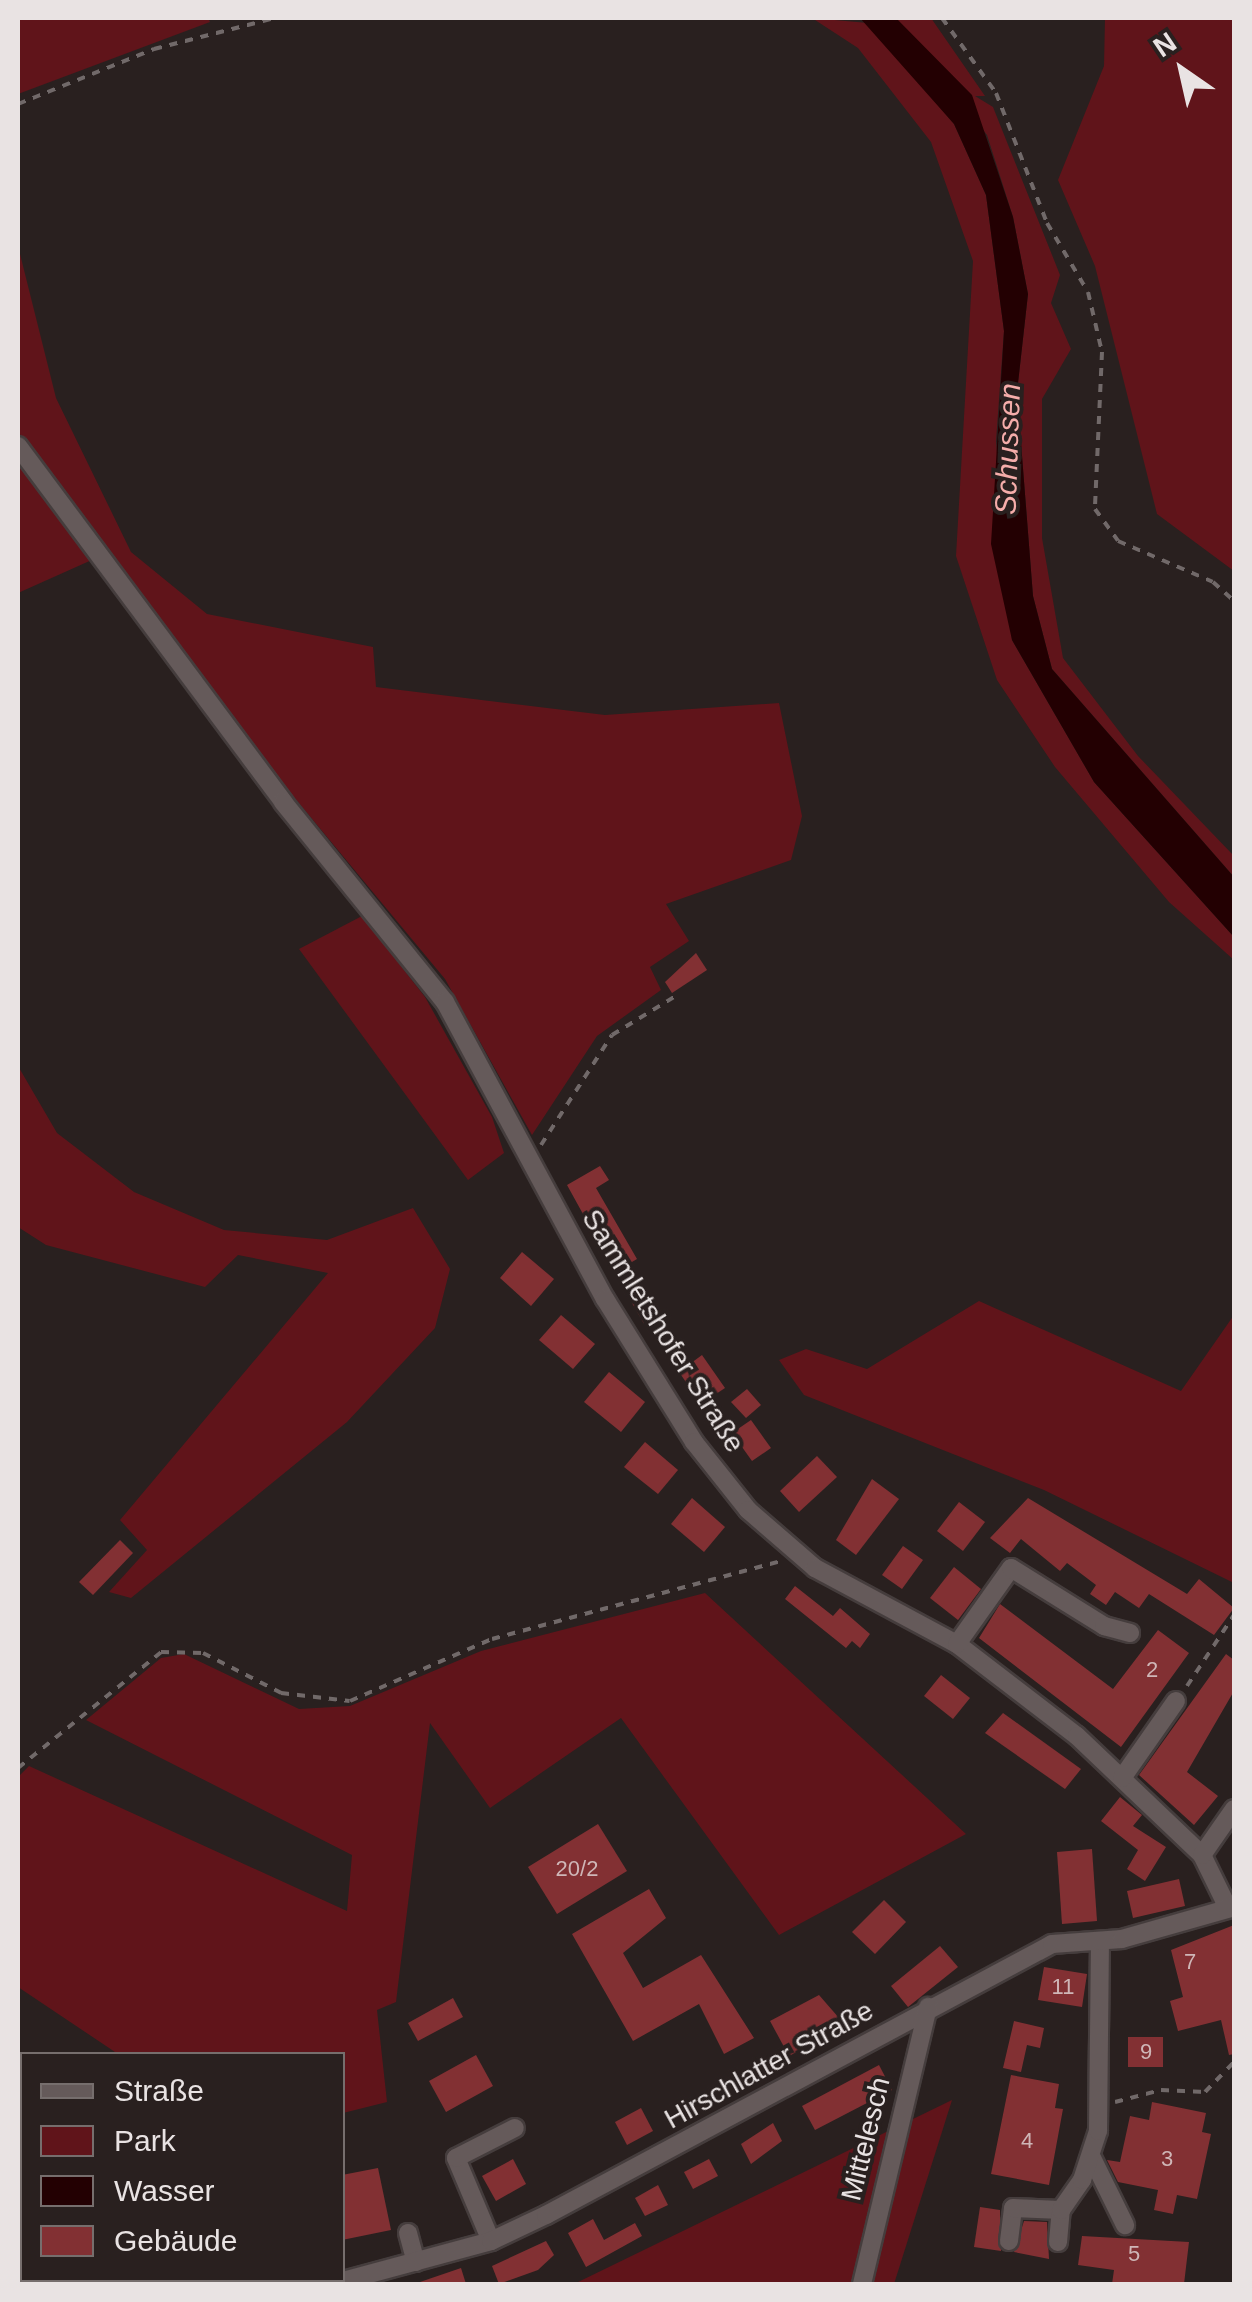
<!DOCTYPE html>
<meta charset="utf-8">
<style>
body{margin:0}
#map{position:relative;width:1252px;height:2302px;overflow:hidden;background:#29201f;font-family:Helvetica,sans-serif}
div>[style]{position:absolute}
.green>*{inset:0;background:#60141a}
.water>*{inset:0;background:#230002}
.building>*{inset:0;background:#823033}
.path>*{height:4px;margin-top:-2px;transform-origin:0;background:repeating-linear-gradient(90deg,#716969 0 8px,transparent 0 16px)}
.roads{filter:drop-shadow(2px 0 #453d3d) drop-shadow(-2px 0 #453d3d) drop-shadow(0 2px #453d3d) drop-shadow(0 -2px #453d3d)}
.minor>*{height:18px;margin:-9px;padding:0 9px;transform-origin:9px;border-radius:9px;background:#655a5a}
span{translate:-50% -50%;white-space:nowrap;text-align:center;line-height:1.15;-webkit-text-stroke:8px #29201f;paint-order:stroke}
.number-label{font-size:22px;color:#cfb6b7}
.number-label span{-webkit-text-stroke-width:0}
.street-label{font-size:28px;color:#e9e3e3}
.water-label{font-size:30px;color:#f5adaa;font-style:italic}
.frame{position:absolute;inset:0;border:20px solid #e9e3e3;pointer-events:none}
.legend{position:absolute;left:20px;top:2052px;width:325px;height:230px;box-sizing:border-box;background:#29201f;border:2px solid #766e6d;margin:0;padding:12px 18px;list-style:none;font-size:30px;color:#e9e3e3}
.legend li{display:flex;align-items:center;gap:20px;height:50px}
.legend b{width:50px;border:2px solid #766e6d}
.north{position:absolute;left:1132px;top:20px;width:100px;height:100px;-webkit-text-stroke:8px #29201f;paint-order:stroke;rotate:326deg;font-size:28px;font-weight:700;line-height:40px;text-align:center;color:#e9e3e3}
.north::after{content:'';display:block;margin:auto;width:35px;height:45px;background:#e9e3e3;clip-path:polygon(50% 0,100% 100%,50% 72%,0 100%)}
</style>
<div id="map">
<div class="green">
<i style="clip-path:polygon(18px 18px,208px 18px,210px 22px,18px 94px)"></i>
<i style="clip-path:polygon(812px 18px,868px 23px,954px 124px,986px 195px,1004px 331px,996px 441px,1012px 640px,1094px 782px,1234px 937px,1234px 960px,1169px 902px,1055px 767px,997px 680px,956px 556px,973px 261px,931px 142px,858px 48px)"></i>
<i style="clip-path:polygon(896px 18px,931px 18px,985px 96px,975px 96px,993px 107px,1060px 275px,1051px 303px,1071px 349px,1042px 399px,1042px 538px,1063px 658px,1138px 756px,1234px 856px,1234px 877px,1052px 669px,1033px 596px,1017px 392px,1028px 294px,1013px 217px,987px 135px)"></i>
<i style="clip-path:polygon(1105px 18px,1234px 18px,1234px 571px,1157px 514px,1095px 266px,1058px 180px,1104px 66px)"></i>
<i style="clip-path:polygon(18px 246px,56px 398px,131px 552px,207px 614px,373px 647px,376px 687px,605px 715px,779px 703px,802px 816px,791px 860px,666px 904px,689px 941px,650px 967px,661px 990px,597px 1036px,532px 1135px,445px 979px,288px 790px,18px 432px)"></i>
<i style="clip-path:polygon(18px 462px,94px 559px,18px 593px)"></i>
<i style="clip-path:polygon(362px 916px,425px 997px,492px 1117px,504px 1153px,468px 1180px,299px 949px)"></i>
<i style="clip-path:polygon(18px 1066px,57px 1133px,134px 1192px,224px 1230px,327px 1240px,413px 1208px,450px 1269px,435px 1328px,347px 1422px,131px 1598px,109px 1592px,147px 1550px,120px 1520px,328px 1273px,238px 1255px,205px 1287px,46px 1245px,18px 1227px)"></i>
<i style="clip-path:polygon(979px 1301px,1181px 1391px,1234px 1315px,1234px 1583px,1044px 1490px,804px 1395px,779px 1360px,806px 1349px,867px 1369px)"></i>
<i style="clip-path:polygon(705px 1593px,966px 1834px,779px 1935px,621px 1718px,490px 1808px,430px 1723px,396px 2002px,377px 2010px,387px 2102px,343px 2113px,342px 2054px,118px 2054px,18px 1987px,18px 1777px,29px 1766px,347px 1911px,352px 1855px,86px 1720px,161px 1658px,184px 1654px,299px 1709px,350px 1706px,481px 1651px)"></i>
<i style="clip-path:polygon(952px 2100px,894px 2284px,574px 2284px)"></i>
</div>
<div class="water">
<i style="clip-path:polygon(860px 18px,896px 18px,972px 95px,1013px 217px,1028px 294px,1017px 392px,1033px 596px,1052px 669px,1234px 877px,1234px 937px,1094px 782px,1012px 640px,991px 544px,1004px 331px,986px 195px,954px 124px)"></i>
</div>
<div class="building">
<i style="clip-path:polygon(696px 953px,707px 970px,672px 993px,665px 982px)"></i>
<i style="clip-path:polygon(600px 1166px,609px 1180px,596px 1188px,637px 1259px,615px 1272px,567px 1185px)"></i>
<i style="clip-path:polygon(522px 1252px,554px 1279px,531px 1306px,500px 1278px)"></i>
<i style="clip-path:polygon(650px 1293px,662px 1313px,644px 1324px,632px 1303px)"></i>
<i style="clip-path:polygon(561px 1315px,595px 1344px,573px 1369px,539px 1340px)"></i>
<i style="clip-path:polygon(702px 1355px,725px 1388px,701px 1404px,679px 1372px)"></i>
<i style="clip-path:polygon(609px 1372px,645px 1402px,621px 1432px,584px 1402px)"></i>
<i style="clip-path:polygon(747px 1389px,761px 1405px,746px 1418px,731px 1402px)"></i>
<i style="clip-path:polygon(751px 1420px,771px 1448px,752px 1461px,732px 1433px)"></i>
<i style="clip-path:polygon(645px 1442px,678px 1470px,658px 1494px,624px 1467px)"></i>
<i style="clip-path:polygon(817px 1456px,837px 1477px,799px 1512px,780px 1491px)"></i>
<i style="clip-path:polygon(872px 1479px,899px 1499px,856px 1555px,836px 1540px)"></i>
<i style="clip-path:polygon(692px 1498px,725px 1527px,704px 1552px,671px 1524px)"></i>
<i style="clip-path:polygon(1028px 1498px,1187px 1594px,1199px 1579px,1234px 1608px,1214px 1635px,1149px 1594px,1139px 1608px,1115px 1592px,1106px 1605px,1090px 1594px,1096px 1585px,1067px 1563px,1060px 1571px,1021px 1539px,1010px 1553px,990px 1538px)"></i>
<i style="clip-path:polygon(959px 1502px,985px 1522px,963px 1551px,937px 1531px)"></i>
<i style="clip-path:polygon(120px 1540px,133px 1553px,93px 1595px,79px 1582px)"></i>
<i style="clip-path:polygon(903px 1546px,923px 1560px,902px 1589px,882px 1575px)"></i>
<i style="clip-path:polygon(954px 1567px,981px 1589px,958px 1620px,930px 1598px)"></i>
<i style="clip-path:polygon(795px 1586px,833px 1616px,840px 1608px,870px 1634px,860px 1648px,852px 1641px,846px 1648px,785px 1599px)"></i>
<i style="clip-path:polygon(1000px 1604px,1113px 1689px,1158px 1630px,1189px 1653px,1121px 1747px,979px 1638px)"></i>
<i style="clip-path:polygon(1226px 1654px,1234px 1660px,1234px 1691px,1187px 1772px,1218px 1796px,1194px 1825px,1139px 1775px)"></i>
<i style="clip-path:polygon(941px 1675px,970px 1698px,953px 1719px,924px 1696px)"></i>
<i style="clip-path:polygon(1003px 1713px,1081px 1769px,1065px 1789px,985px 1733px)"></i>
<i style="clip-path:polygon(1120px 1797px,1142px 1815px,1133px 1826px,1166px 1847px,1145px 1881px,1127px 1869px,1138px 1850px,1101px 1821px)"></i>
<i style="clip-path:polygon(598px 1824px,627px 1871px,557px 1914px,528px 1867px)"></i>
<i style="clip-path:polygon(1092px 1849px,1097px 1921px,1062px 1924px,1057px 1852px)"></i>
<i style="clip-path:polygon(1179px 1879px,1185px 1906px,1133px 1918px,1127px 1891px)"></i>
<i style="clip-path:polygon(649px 1889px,666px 1918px,623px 1953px,643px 1988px,701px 1955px,754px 2038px,724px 2054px,699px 2004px,633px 2041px,572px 1934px)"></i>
<i style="clip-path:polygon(884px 1900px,906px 1922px,875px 1954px,852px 1932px)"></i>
<i style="clip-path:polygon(1234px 1925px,1234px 2054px,1229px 2055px,1221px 2020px,1178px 2031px,1170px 2001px,1183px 1997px,1171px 1950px)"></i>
<i style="clip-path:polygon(940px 1946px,958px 1967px,908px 2007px,891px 1986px)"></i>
<i style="clip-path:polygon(1044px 1967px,1087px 1974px,1082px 2007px,1038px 2000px)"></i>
<i style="clip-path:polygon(819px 1995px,846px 2026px,789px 2056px,770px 2021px)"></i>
<i style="clip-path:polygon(453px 1998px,463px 2017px,418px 2041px,408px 2023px)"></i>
<i style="clip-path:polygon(1014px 2021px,1044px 2028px,1040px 2048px,1027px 2045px,1021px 2072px,1003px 2068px)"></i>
<i style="clip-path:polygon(1128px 2037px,1163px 2037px,1163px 2067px,1128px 2067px)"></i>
<i style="clip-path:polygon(476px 2055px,493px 2086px,446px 2112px,429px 2081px)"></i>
<i style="clip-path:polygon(879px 2065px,892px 2090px,815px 2130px,802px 2106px)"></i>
<i style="clip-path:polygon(1011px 2075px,1059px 2084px,1055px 2108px,1063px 2109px,1049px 2185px,991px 2174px)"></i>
<i style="clip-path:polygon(1152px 2102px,1206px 2113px,1202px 2132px,1211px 2134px,1197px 2199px,1177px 2195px,1173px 2214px,1154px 2210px,1158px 2190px,1118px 2182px,1107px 2160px,1120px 2162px,1130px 2116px,1149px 2120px)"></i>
<i style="clip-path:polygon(641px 2108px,653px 2131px,627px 2145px,615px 2122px)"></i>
<i style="clip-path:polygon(773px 2123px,782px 2141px,751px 2164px,741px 2144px)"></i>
<i style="clip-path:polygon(513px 2159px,526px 2184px,496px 2201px,482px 2176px)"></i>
<i style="clip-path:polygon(709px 2159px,718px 2176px,693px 2189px,684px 2172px)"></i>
<i style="clip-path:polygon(378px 2168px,391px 2230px,342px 2240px,342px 2175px)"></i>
<i style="clip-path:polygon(658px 2185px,668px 2205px,645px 2216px,635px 2198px)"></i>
<i style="clip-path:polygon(980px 2207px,1000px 2210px,1001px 2251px,974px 2247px)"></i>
<i style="clip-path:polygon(593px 2219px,604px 2240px,635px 2223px,642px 2236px,586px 2267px,568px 2233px)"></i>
<i style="clip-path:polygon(1024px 2221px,1047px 2222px,1049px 2259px,1014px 2252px)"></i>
<i style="clip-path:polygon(1082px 2236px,1189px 2242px,1184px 2284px,1112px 2284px,1114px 2270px,1078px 2265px)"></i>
<i style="clip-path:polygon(546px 2241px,554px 2255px,538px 2270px,499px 2284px,492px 2266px)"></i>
<i style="clip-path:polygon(461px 2268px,466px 2284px,420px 2284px,420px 2282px)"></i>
</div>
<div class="path">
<i style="left:942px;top:18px;width:92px;rotate:54.2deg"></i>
<i style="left:996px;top:93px;width:140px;rotate:68.6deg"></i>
<i style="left:1047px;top:223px;width:80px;rotate:59.3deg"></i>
<i style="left:1088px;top:292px;width:62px;rotate:76.9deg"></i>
<i style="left:1102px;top:352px;width:157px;rotate:92.6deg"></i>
<i style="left:1095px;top:509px;width:39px;rotate:54deg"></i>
<i style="left:1118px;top:541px;width:103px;rotate:23.3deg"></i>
<i style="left:1213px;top:582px;width:28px;rotate:42deg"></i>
<i style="left:18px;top:104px;width:147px;rotate:-22deg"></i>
<i style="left:154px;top:49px;width:125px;rotate:-14.4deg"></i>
<i style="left:541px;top:1145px;width:131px;rotate:-57.2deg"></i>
<i style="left:612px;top:1035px;width:73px;rotate:-31.5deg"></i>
<i style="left:1187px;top:1686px;width:85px;rotate:-56.5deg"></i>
<i style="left:18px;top:1768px;width:184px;rotate:-39deg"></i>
<i style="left:161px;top:1652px;width:42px;rotate:1.4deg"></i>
<i style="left:203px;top:1653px;width:88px;rotate:27.1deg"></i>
<i style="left:281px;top:1693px;width:69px;rotate:6.6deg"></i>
<i style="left:350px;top:1701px;width:155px;rotate:-23.6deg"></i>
<i style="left:492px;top:1639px;width:300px;rotate:-15.1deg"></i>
<i style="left:1115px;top:2102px;width:48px;rotate:-14.6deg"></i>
<i style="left:1161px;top:2090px;width:44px;rotate:2.6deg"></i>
<i style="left:1205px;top:2092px;width:42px;rotate:-46deg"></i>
<i style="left:303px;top:2280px;width:4px;rotate:63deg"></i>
<i style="left:244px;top:2284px;width:22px;rotate:-10deg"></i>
</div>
<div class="roads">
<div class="minor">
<i style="left:18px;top:446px;width:444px;rotate:53.3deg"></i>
<i style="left:283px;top:802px;width:257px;rotate:51deg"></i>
<i style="left:445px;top:1002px;width:337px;rotate:61.7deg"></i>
<i style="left:605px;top:1299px;width:168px;rotate:58.1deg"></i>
<i style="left:694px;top:1442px;width:87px;rotate:51.5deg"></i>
<i style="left:748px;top:1510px;width:89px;rotate:40.9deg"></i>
<i style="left:815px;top:1568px;width:161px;rotate:28.2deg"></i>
<i style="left:957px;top:1644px;width:151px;rotate:37.5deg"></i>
<i style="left:1077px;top:1736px;width:173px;rotate:43.6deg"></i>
<i style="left:1202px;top:1855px;width:59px;rotate:63.9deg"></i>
<i style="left:957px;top:1644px;width:93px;rotate:-54.6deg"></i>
<i style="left:1011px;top:1568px;width:110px;rotate:31.9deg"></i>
<i style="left:1104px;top:1626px;width:27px;rotate:15deg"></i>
<i style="left:1122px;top:1778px;width:94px;rotate:-55deg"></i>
<i style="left:1202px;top:1855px;width:56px;rotate:-55.2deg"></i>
<i style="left:1092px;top:2158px;width:75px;rotate:63.8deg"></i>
<i style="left:408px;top:2233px;width:30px;rotate:75deg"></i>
<i style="left:491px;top:2241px;width:90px;rotate:-112.9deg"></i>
<i style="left:456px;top:2158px;width:66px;rotate:-27deg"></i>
<i style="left:1009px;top:2241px;width:33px;rotate:-83deg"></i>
<i style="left:1013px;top:2208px;width:48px;rotate:2.4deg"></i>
<i style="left:1058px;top:2242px;width:32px;rotate:-85deg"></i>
<i style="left:1061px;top:2210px;width:37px;rotate:-55deg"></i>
<i style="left:1082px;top:2180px;width:52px;rotate:-71.9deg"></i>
<i style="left:1098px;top:2131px;width:189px;rotate:-89.4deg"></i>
<i style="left:332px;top:2284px;width:165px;rotate:-15.1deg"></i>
<i style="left:491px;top:2241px;width:61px;rotate:-25.3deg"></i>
<i style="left:546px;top:2215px;width:574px;rotate:-28.17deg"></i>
<i style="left:1052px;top:1944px;width:70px;rotate:-4.1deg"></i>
<i style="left:1122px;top:1939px;width:116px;rotate:-15.9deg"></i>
<i style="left:862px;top:2284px;width:285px;rotate:-76.6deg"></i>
</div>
</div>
<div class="number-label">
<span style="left:1152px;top:1670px">2</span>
<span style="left:577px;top:1869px">20/2</span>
<span style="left:1190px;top:1962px">7</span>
<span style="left:1063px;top:1987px">11</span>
<span style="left:1146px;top:2052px">9</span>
<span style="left:1027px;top:2141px">4</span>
<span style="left:1167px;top:2159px">3</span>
<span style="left:1134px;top:2254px">5</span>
</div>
<div class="street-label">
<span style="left:663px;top:1331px;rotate:58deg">Sammletshofer Straße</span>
<span style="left:769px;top:2065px;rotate:-29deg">Hirschlatter Straße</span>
<span style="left:866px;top:2139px;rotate:-76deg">Mittelesch</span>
</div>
<div class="water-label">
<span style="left:1008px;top:449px;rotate:-88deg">Schussen</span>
</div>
<div class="frame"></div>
<ul class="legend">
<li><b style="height:12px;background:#655a5a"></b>Straße</li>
<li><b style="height:28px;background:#60141a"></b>Park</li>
<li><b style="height:28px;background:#230002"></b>Wasser</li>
<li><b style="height:28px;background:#823033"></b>Gebäude</li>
</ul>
<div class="north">N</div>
</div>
